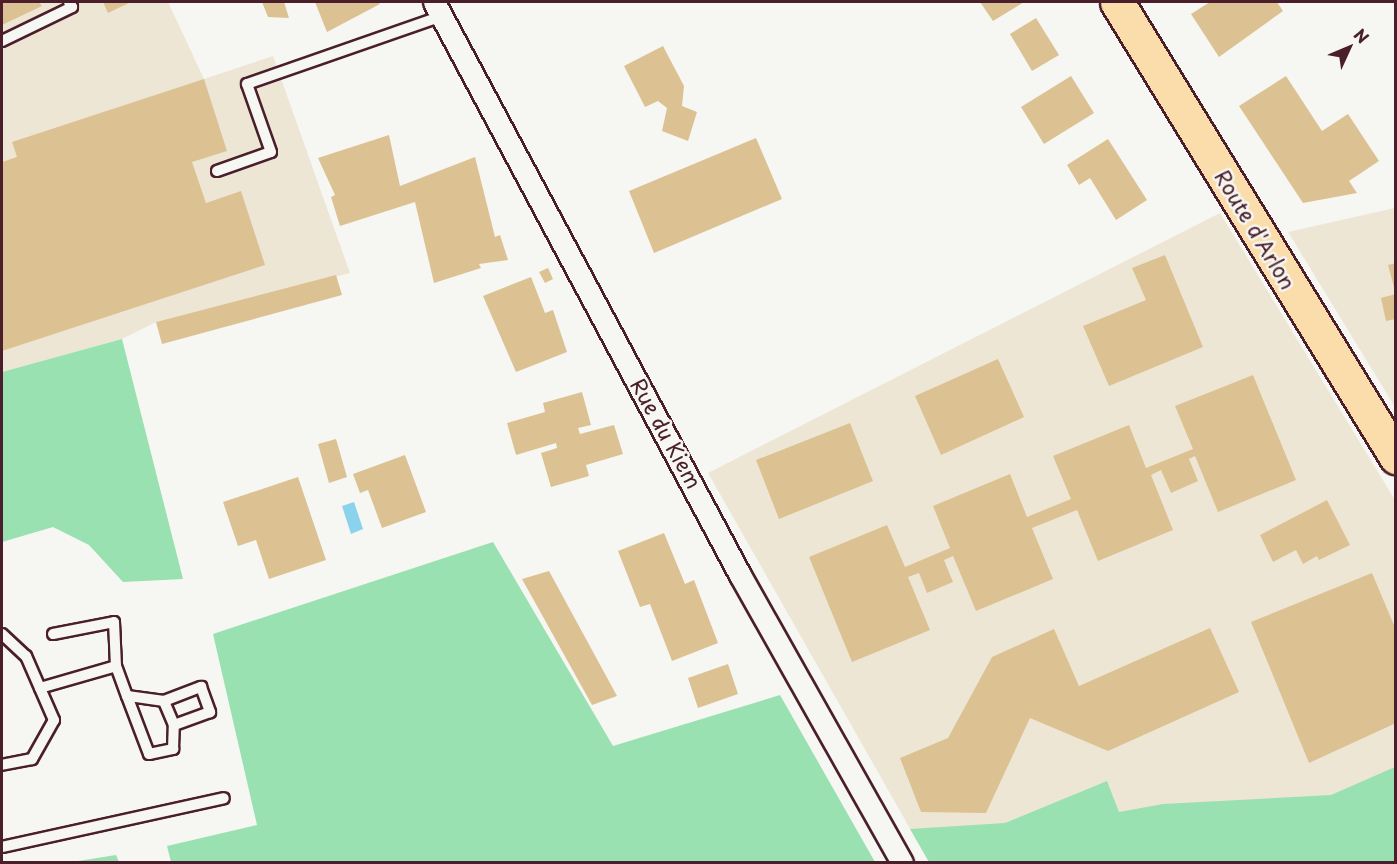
<!DOCTYPE html>
<style>
body{margin:0}
#map{position:relative;width:1397px;height:864px;overflow:hidden;background:#f6f6f2;font-family:"Playpen Sans",sans-serif}
div>[style]{position:absolute}
.built>*{inset:0;background:#eee6d5}
.green>*{inset:0;background:#99e1b0}
.water>*{inset:0;background:#8bd3ec}
.building>*{inset:0;background:#dcc292}
.roads{filter:drop-shadow(2px 0 #4a1f2b) drop-shadow(-2px 0 #4a1f2b) drop-shadow(0 2px #4a1f2b) drop-shadow(0 -2px #4a1f2b)}
.service>*{height:10px;margin:-5px;padding:0 5px;transform-origin:5px;border-radius:5px;background:#f6f6f2}
.minor>*{height:21px;margin:-10.5px;padding:0 10.5px;transform-origin:10.5px;border-radius:10.5px;background:#f6f6f2}
.primary>*{height:33px;margin:-16.5px;padding:0 16.5px;transform-origin:16.5px;border-radius:16.5px;background:#faddab}
span{translate:-50% -50%;white-space:nowrap;text-align:center;line-height:1.15;-webkit-text-stroke:5px #f6f6f2;paint-order:stroke}
.street-label{font-size:21px;color:#4a1f2b}
.frame{position:absolute;inset:0;border:3px solid #4a1f2b;pointer-events:none}
.north{position:absolute;left:1319px;top:18px;width:60px;height:60px;-webkit-text-stroke:4px #f6f6f2;paint-order:stroke;rotate:46deg;font-size:16px;font-weight:700;line-height:24px;text-align:center;color:#4a1f2b}
.north::after{content:'';display:block;margin:auto;width:21px;height:27px;background:#4a1f2b;clip-path:polygon(50% 0,100% 100%,50% 72%,0 100%)}
</style>
<div id="map">
<div class="built">
<i style="clip-path:polygon(2px 2px,168px 2px,204px 79px,273px 56px,350px 273px,156px 322px,122px 339px,2px 372px)"></i>
<i style="clip-path:polygon(1395px 208px,1395px 407px,1288px 232px)"></i>
<i style="clip-path:polygon(1220px 213px,1395px 500px,1395px 862px,929px 862px,708px 473px)"></i>
</div>
<div class="green">
<i style="clip-path:polygon(122px 339px,183px 579px,123px 582px,89px 545px,53px 527px,2px 542px,2px 372px)"></i>
<i style="clip-path:polygon(493px 542px,613px 746px,780px 695px,875px 862px,171px 862px,167px 846px,257px 825px,213px 634px)"></i>
<i style="clip-path:polygon(1395px 767px,1395px 862px,929px 862px,910px 829px,1005px 823px,1107px 781px,1119px 812px,1163px 804px,1331px 795px)"></i>
<i style="clip-path:polygon(116px 855px,119px 862px,72px 862px)"></i>
</div>
<div class="water">
<i style="clip-path:polygon(354px 502px,363px 529px,351px 534px,342px 506px)"></i>
</div>
<div class="building">
<i style="clip-path:polygon(2px 2px,39px 2px,42px 6px,2px 25px)"></i>
<i style="clip-path:polygon(103px 2px,131px 2px,108px 13px)"></i>
<i style="clip-path:polygon(262px 2px,284px 2px,289px 18px,268px 17px)"></i>
<i style="clip-path:polygon(315px 2px,378px 2px,380px 4px,327px 32px)"></i>
<i style="clip-path:polygon(980px 2px,1024px 2px,993px 21px)"></i>
<i style="clip-path:polygon(1210px 2px,1277px 2px,1283px 11px,1219px 57px,1191px 14px)"></i>
<i style="clip-path:polygon(1036px 18px,1059px 55px,1032px 71px,1010px 34px)"></i>
<i style="clip-path:polygon(663px 46px,684px 86px,682px 106px,697px 112px,688px 141px,662px 131px,667px 108px,658px 101px,645px 107px,624px 66px)"></i>
<i style="clip-path:polygon(1071px 76px,1094px 113px,1044px 144px,1021px 107px)"></i>
<i style="clip-path:polygon(1286px 76px,1322px 131px,1348px 114px,1379px 161px,1349px 181px,1357px 193px,1303px 203px,1239px 106px)"></i>
<i style="clip-path:polygon(204px 79px,227px 151px,192px 162px,206px 203px,241px 191px,265px 265px,2px 351px,2px 162px,17px 157px,12px 142px)"></i>
<i style="clip-path:polygon(389px 135px,400px 186px,475px 157px,495px 237px,500px 235px,508px 260px,479px 264px,481px 268px,434px 283px,415px 202px,340px 226px,331px 197px,335px 195px,318px 158px)"></i>
<i style="clip-path:polygon(756px 138px,782px 199px,654px 253px,629px 191px)"></i>
<i style="clip-path:polygon(1108px 139px,1147px 200px,1116px 220px,1090px 178px,1079px 185px,1067px 165px)"></i>
<i style="clip-path:polygon(1165px 255px,1203px 347px,1109px 386px,1083px 326px,1146px 300px,1132px 268px)"></i>
<i style="clip-path:polygon(1396px 263px,1396px 291px,1395px 291px,1388px 265px)"></i>
<i style="clip-path:polygon(548px 268px,553px 279px,545px 283px,539px 272px)"></i>
<i style="clip-path:polygon(336px 275px,342px 295px,162px 344px,156px 322px)"></i>
<i style="clip-path:polygon(531px 277px,545px 313px,553px 310px,567px 352px,516px 372px,483px 296px)"></i>
<i style="clip-path:polygon(1396px 294px,1396px 319px,1386px 321px,1381px 298px)"></i>
<i style="clip-path:polygon(998px 359px,1024px 417px,941px 455px,915px 396px)"></i>
<i style="clip-path:polygon(1253px 375px,1296px 480px,1218px 512px,1195px 456px,1189px 459px,1198px 481px,1171px 493px,1161px 470px,1151px 475px,1173px 530px,1098px 561px,1077px 510px,1032px 528px,1053px 579px,976px 611px,953px 556px,944px 560px,953px 582px,927px 593px,919px 573px,908px 577px,930px 630px,852px 662px,809px 557px,887px 525px,905px 567px,950px 548px,933px 506px,1010px 474px,1027px 517px,1071px 499px,1053px 456px,1129px 425px,1146px 468px,1193px 449px,1175px 406px)"></i>
<i style="clip-path:polygon(582px 392px,591px 425px,578px 428px,580px 434px,614px 425px,623px 454px,586px 465px,589px 476px,551px 487px,541px 453px,557px 448px,556px 443px,516px 455px,507px 423px,545px 412px,543px 403px)"></i>
<i style="clip-path:polygon(850px 423px,873px 481px,779px 519px,756px 460px)"></i>
<i style="clip-path:polygon(336px 439px,347px 477px,329px 483px,318px 444px)"></i>
<i style="clip-path:polygon(405px 455px,426px 512px,382px 528px,368px 490px,360px 493px,353px 474px)"></i>
<i style="clip-path:polygon(298px 477px,326px 560px,269px 579px,256px 540px,238px 546px,223px 502px)"></i>
<i style="clip-path:polygon(1327px 500px,1350px 545px,1319px 560px,1317px 556px,1303px 564px,1296px 550px,1273px 562px,1260px 535px)"></i>
<i style="clip-path:polygon(664px 533px,685px 584px,694px 580px,718px 643px,672px 661px,650px 604px,640px 607px,618px 551px)"></i>
<i style="clip-path:polygon(549px 571px,617px 696px,592px 705px,522px 579px)"></i>
<i style="clip-path:polygon(1372px 573px,1396px 630px,1396px 723px,1309px 763px,1251px 622px)"></i>
<i style="clip-path:polygon(1210px 628px,1239px 692px,1108px 751px,1030px 718px,986px 813px,921px 812px,900px 758px,948px 738px,992px 657px,1054px 629px,1079px 686px)"></i>
<i style="clip-path:polygon(728px 664px,738px 694px,698px 708px,688px 678px)"></i>
</div>
<div class="roads">
<div class="service">
<i style="left:2px;top:41px;width:78px;rotate:-25.9deg"></i>
<i style="left:72px;top:7px;width:6px;rotate:-121deg"></i>
<i style="left:217px;top:171px;width:57px;rotate:-19.4deg"></i>
<i style="left:271px;top:152px;width:72px;rotate:-109.4deg"></i>
<i style="left:247px;top:84px;width:207px;rotate:-19.2deg"></i>
<i style="left:2px;top:634px;width:33px;rotate:43deg"></i>
<i style="left:26px;top:656px;width:70px;rotate:66.4deg"></i>
<i style="left:54px;top:720px;width:45px;rotate:119.4deg"></i>
<i style="left:32px;top:759px;width:31px;rotate:169deg"></i>
<i style="left:53px;top:634px;width:62px;rotate:-11.1deg"></i>
<i style="left:114px;top:622px;width:44px;rotate:87.4deg"></i>
<i style="left:116px;top:666px;width:32px;rotate:70deg"></i>
<i style="left:127px;top:696px;width:62px;rotate:69.2deg"></i>
<i style="left:149px;top:754px;width:25px;rotate:-12deg"></i>
<i style="left:173px;top:749px;width:24px;rotate:-88deg"></i>
<i style="left:174px;top:725px;width:26px;rotate:-113deg"></i>
<i style="left:164px;top:701px;width:37px;rotate:-172deg"></i>
<i style="left:40px;top:688px;width:79px;rotate:-16.1deg"></i>
<i style="left:164px;top:701px;width:40px;rotate:-21deg"></i>
<i style="left:201px;top:687px;width:27px;rotate:70deg"></i>
<i style="left:210px;top:712px;width:38px;rotate:160deg"></i>
<i style="left:2px;top:847px;width:227px;rotate:-12.4deg"></i>
</div>
<div class="minor">
<i style="left:434px;top:2px;width:650px;rotate:61.9deg"></i>
<i style="left:740px;top:575px;width:330px;rotate:60.6deg"></i>
</div>
<div class="primary">
<i style="left:1117px;top:2px;width:534px;rotate:58.48deg"></i>
</div>
</div>
<div class="street-label">
<span style="left:1256px;top:229px;rotate:59deg">Route d'Arlon</span>
<span style="left:667px;top:433px;rotate:61deg">Rue du Kiem</span>
</div>
<div class="frame"></div>
<div class="north">N</div>
</div>
